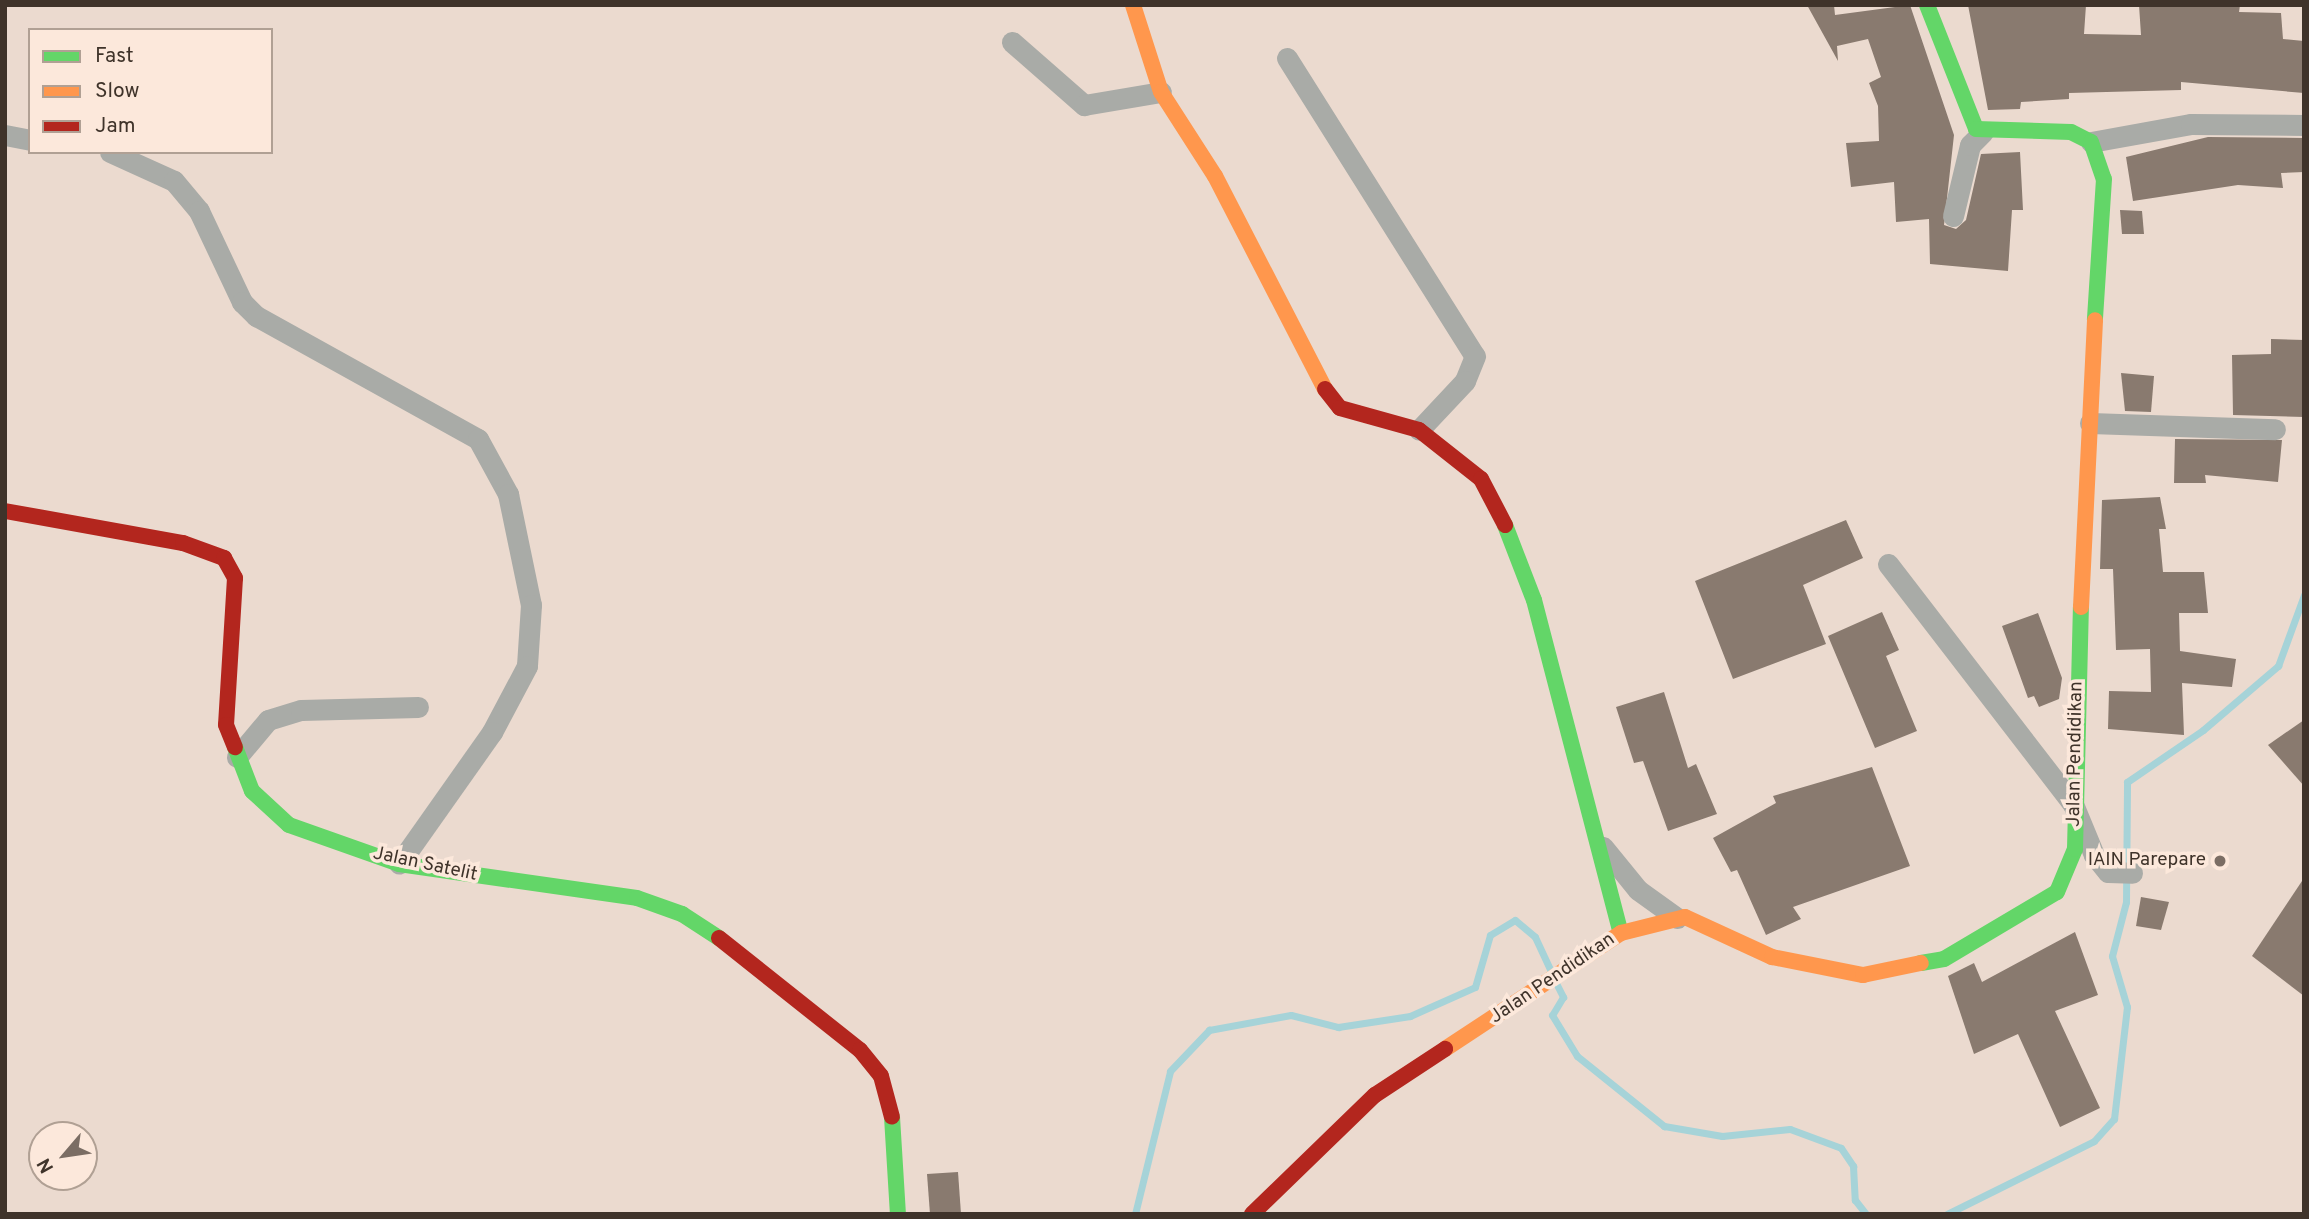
<!DOCTYPE html>
<style>
body{margin:0}
#map{position:relative;width:2309px;height:1219px;overflow:hidden;background:#ebdacf;font-family:Overpass,sans-serif}
div>[style]{position:absolute}
.stream>*{height:7px;margin:-3.5px;padding:0 3.5px;transform-origin:3.5px;border-radius:3.5px;background:#a6d3d8}
.building>*{inset:0;background:#897a6f}
.street>*{height:21px;margin:-10.5px;padding:0 10.5px;transform-origin:10.5px;border-radius:10.5px;background:#a9aba7}
.fast>*{height:16px;margin:-8px;padding:0 8px;transform-origin:8px;border-radius:8px;background:#63d668}
.slow>*{height:16px;margin:-8px;padding:0 8px;transform-origin:8px;border-radius:8px;background:#ff974d}
.jam>*{height:16px;margin:-8px;padding:0 8px;transform-origin:8px;border-radius:8px;background:#b3261e}
.dots>*{width:19px;height:19px;translate:-50% -50%;box-sizing:border-box;border:4px solid #fce8db;border-radius:50%}
span{translate:-50% -50%;white-space:nowrap;text-align:center;line-height:1.15;-webkit-text-stroke:7px #fce8db;paint-order:stroke}
.street-label{font-size:19px;color:#3f332a}
.poi-label{font-size:19px;color:#3f332a}
.right{translate:-100% -50%;text-align:right}
.frame{position:absolute;inset:0;border:7px solid #3f332a;pointer-events:none}
.legend{position:absolute;left:28px;top:28px;width:245px;height:126px;box-sizing:border-box;background:#fce8db;border:2px solid #b0a094;margin:0;padding:9px 12px;list-style:none;font-size:21px;color:#3f332a}
.legend li{display:flex;align-items:center;gap:14px;height:35px}
.legend b{width:35px;border:2px solid #b0a094}
.north{position:absolute;left:28px;top:1121px;width:70px;height:70px;box-sizing:border-box;background:#fce8db;border:2px solid #b0a094;border-radius:50%;rotate:241deg;font-size:19px;font-weight:700;line-height:28px;text-align:center;color:#3f332a}
.north::after{content:'';display:block;margin:auto;width:24px;height:32px;background:#7b6d64;clip-path:polygon(50% 0,100% 100%,50% 72%,0 100%)}
</style>
<div id="map">
<div class="stream">
<i style="left:1556px;top:983px;width:16px;rotate:63deg"></i>
<i style="left:1563px;top:997px;width:21px;rotate:121deg"></i>
<i style="left:1552px;top:1015px;width:48px;rotate:58.6deg"></i>
<i style="left:1577px;top:1056px;width:112px;rotate:38.8deg"></i>
<i style="left:1664px;top:1126px;width:59px;rotate:9.8deg"></i>
<i style="left:1722px;top:1136px;width:68px;rotate:-5.9deg"></i>
<i style="left:1790px;top:1129px;width:54px;rotate:20.4deg"></i>
<i style="left:1841px;top:1148px;width:22px;rotate:56deg"></i>
<i style="left:1853px;top:1166px;width:34px;rotate:87deg"></i>
<i style="left:1855px;top:1200px;width:18px;rotate:52deg"></i>
<i style="left:1135px;top:1214px;width:147px;rotate:-76.2deg"></i>
<i style="left:1170px;top:1071px;width:57px;rotate:-46.4deg"></i>
<i style="left:1209px;top:1030px;width:83px;rotate:-10.4deg"></i>
<i style="left:1291px;top:1015px;width:49px;rotate:14.3deg"></i>
<i style="left:1338px;top:1027px;width:73px;rotate:-8.7deg"></i>
<i style="left:1410px;top:1016px;width:71px;rotate:-24deg"></i>
<i style="left:1475px;top:987px;width:54px;rotate:-73.9deg"></i>
<i style="left:1490px;top:935px;width:29px;rotate:-31deg"></i>
<i style="left:1515px;top:920px;width:26px;rotate:40deg"></i>
<i style="left:1535px;top:937px;width:38px;rotate:65deg"></i>
<i style="left:1947px;top:1214px;width:164px;rotate:-26.4deg"></i>
<i style="left:2094px;top:1141px;width:30px;rotate:-48deg"></i>
<i style="left:2114px;top:1119px;width:113px;rotate:-83.4deg"></i>
<i style="left:2127px;top:1007px;width:53px;rotate:-106.4deg"></i>
<i style="left:2112px;top:956px;width:56px;rotate:-75.5deg"></i>
<i style="left:2126px;top:902px;width:120px;rotate:-89.5deg"></i>
<i style="left:2127px;top:782px;width:92px;rotate:-34.4deg"></i>
<i style="left:2203px;top:730px;width:99px;rotate:-40.5deg"></i>
<i style="left:2278px;top:666px;width:76px;rotate:-69.9deg"></i>
</div>
<div class="building">
<i style="clip-path:polygon(1807px 5px,1834px 5px,1835px 15px,1910px 5px,1954px 135px,1944px 225px,1956px 229px,1966px 220px,1981px 154px,2020px 152px,2023px 210px,2012px 210px,2008px 271px,1930px 264px,1929px 219px,1896px 222px,1894px 182px,1851px 187px,1846px 143px,1879px 141px,1878px 106px,1869px 83px,1881px 77px,1868px 39px,1837px 46px,1838px 61px)"></i>
<i style="clip-path:polygon(1968px 5px,2086px 5px,2084px 34px,2141px 35px,2139px 5px,2240px 5px,2239px 12px,2281px 13px,2283px 39px,2304px 41px,2304px 93px,2181px 82px,2181px 90px,2069px 93px,2069px 99px,2021px 102px,2020px 109px,1988px 110px)"></i>
<i style="clip-path:polygon(2208px 137px,2304px 138px,2304px 172px,2281px 173px,2283px 188px,2238px 185px,2133px 201px,2126px 157px)"></i>
<i style="clip-path:polygon(2120px 210px,2142px 211px,2144px 234px,2122px 234px)"></i>
<i style="clip-path:polygon(2271px 339px,2304px 340px,2304px 417px,2233px 415px,2232px 355px,2271px 354px)"></i>
<i style="clip-path:polygon(2121px 373px,2154px 376px,2151px 412px,2125px 411px)"></i>
<i style="clip-path:polygon(2175px 439px,2282px 440px,2278px 482px,2205px 475px,2206px 483px,2174px 483px)"></i>
<i style="clip-path:polygon(2160px 497px,2166px 529px,2159px 529px,2163px 572px,2204px 572px,2208px 613px,2179px 613px,2180px 651px,2236px 659px,2232px 687px,2182px 683px,2184px 735px,2108px 729px,2109px 691px,2151px 692px,2150px 649px,2116px 650px,2113px 569px,2100px 569px,2102px 500px)"></i>
<i style="clip-path:polygon(1846px 520px,1863px 558px,1803px 585px,1826px 644px,1733px 679px,1695px 581px)"></i>
<i style="clip-path:polygon(1882px 612px,1899px 650px,1886px 656px,1917px 731px,1875px 748px,1828px 636px)"></i>
<i style="clip-path:polygon(2038px 613px,2062px 678px,2059px 699px,2039px 707px,2034px 696px,2028px 698px,2002px 626px)"></i>
<i style="clip-path:polygon(1664px 692px,1688px 768px,1696px 764px,1717px 814px,1668px 831px,1643px 761px,1634px 763px,1616px 707px)"></i>
<i style="clip-path:polygon(2304px 720px,2304px 786px,2268px 745px)"></i>
<i style="clip-path:polygon(1872px 767px,1910px 866px,1793px 907px,1801px 919px,1766px 935px,1737px 870px,1731px 872px,1713px 838px,1776px 803px,1773px 796px)"></i>
<i style="clip-path:polygon(2304px 878px,2304px 996px,2252px 956px)"></i>
<i style="clip-path:polygon(2141px 897px,2169px 902px,2161px 930px,2136px 926px)"></i>
<i style="clip-path:polygon(2075px 932px,2098px 995px,2055px 1011px,2100px 1108px,2060px 1127px,2018px 1034px,1974px 1054px,1948px 976px,1974px 963px,1982px 982px)"></i>
<i style="clip-path:polygon(958px 1172px,961px 1214px,930px 1214px,927px 1174px)"></i>
</div>
<div class="street">
<i style="left:1012px;top:42px;width:96px;rotate:41.2deg"></i>
<i style="left:1084px;top:105px;width:78px;rotate:-9.6deg"></i>
<i style="left:1287px;top:58px;width:352px;rotate:57.8deg"></i>
<i style="left:1475px;top:356px;width:27px;rotate:112deg"></i>
<i style="left:1465px;top:381px;width:67px;rotate:133.2deg"></i>
<i style="left:5px;top:135px;width:25px;rotate:11deg"></i>
<i style="left:2091px;top:142px;width:102px;rotate:-10.2deg"></i>
<i style="left:2191px;top:124px;width:113px;rotate:0.5deg"></i>
<i style="left:110px;top:152px;width:70px;rotate:24.4deg"></i>
<i style="left:174px;top:181px;width:39px;rotate:50deg"></i>
<i style="left:199px;top:211px;width:101px;rotate:64.7deg"></i>
<i style="left:242px;top:302px;width:20px;rotate:45deg"></i>
<i style="left:256px;top:316px;width:254px;rotate:29deg"></i>
<i style="left:478px;top:439px;width:63px;rotate:61.4deg"></i>
<i style="left:508px;top:494px;width:113px;rotate:78.3deg"></i>
<i style="left:531px;top:605px;width:61px;rotate:93.8deg"></i>
<i style="left:527px;top:666px;width:75px;rotate:117.9deg"></i>
<i style="left:492px;top:732px;width:161px;rotate:125.2deg"></i>
<i style="left:1953px;top:216px;width:73px;rotate:-76.5deg"></i>
<i style="left:1970px;top:145px;width:18px;rotate:-45deg"></i>
<i style="left:2090px;top:423px;width:185px;rotate:1.9deg"></i>
<i style="left:1888px;top:564px;width:303px;rotate:52.4deg"></i>
<i style="left:2073px;top:804px;width:55px;rotate:67.6deg"></i>
<i style="left:2094px;top:855px;width:22px;rotate:51deg"></i>
<i style="left:2108px;top:872px;width:24px;rotate:2deg"></i>
<i style="left:237px;top:757px;width:48px;rotate:-50deg"></i>
<i style="left:268px;top:720px;width:34px;rotate:-17deg"></i>
<i style="left:301px;top:710px;width:117px;rotate:-1.5deg"></i>
<i style="left:1603px;top:847px;width:55px;rotate:50.9deg"></i>
<i style="left:1638px;top:890px;width:48px;rotate:35.7deg"></i>
</div>
<div class="fast">
<i style="left:1927px;top:5px;width:133px;rotate:68.4deg"></i>
<i style="left:1976px;top:129px;width:95px;rotate:1.8deg"></i>
<i style="left:2071px;top:132px;width:22px;rotate:27deg"></i>
<i style="left:2091px;top:142px;width:39px;rotate:71deg"></i>
<i style="left:2104px;top:179px;width:141px;rotate:93.7deg"></i>
<i style="left:1505px;top:525px;width:80px;rotate:68.9deg"></i>
<i style="left:1534px;top:600px;width:344px;rotate:75.4deg"></i>
<i style="left:235px;top:747px;width:47px;rotate:68.9deg"></i>
<i style="left:252px;top:791px;width:50px;rotate:42.6deg"></i>
<i style="left:289px;top:825px;width:117px;rotate:19.5deg"></i>
<i style="left:399px;top:864px;width:240px;rotate:8.1deg"></i>
<i style="left:637px;top:898px;width:48px;rotate:19.6deg"></i>
<i style="left:682px;top:914px;width:44px;rotate:33deg"></i>
<i style="left:1921px;top:963px;width:23px;rotate:-10deg"></i>
<i style="left:1944px;top:959px;width:131px;rotate:-30.7deg"></i>
<i style="left:2057px;top:892px;width:47px;rotate:-67.3deg"></i>
<i style="left:2075px;top:849px;width:242px;rotate:-88.6deg"></i>
<i style="left:892px;top:1117px;width:97px;rotate:86.5deg"></i>
</div>
<div class="slow">
<i style="left:1133px;top:5px;width:91px;rotate:72.2deg"></i>
<i style="left:1161px;top:92px;width:100px;rotate:57.3deg"></i>
<i style="left:1215px;top:176px;width:240px;rotate:62.7deg"></i>
<i style="left:2081px;top:607px;width:287px;rotate:-87.2deg"></i>
<i style="left:1445px;top:1049px;width:211px;rotate:-33.4deg"></i>
<i style="left:1621px;top:933px;width:66px;rotate:-14deg"></i>
<i style="left:1685px;top:917px;width:96px;rotate:24.7deg"></i>
<i style="left:1772px;top:957px;width:93px;rotate:11.2deg"></i>
<i style="left:1863px;top:975px;width:59px;rotate:-11.7deg"></i>
</div>
<div class="jam">
<i style="left:1325px;top:389px;width:24px;rotate:52deg"></i>
<i style="left:1340px;top:408px;width:82px;rotate:15.6deg"></i>
<i style="left:1419px;top:430px;width:79px;rotate:38.3deg"></i>
<i style="left:1481px;top:479px;width:52px;rotate:62.4deg"></i>
<i style="left:5px;top:511px;width:181px;rotate:10.2deg"></i>
<i style="left:183px;top:543px;width:44px;rotate:20.1deg"></i>
<i style="left:224px;top:558px;width:23px;rotate:61deg"></i>
<i style="left:235px;top:578px;width:147px;rotate:93.5deg"></i>
<i style="left:226px;top:725px;width:24px;rotate:68deg"></i>
<i style="left:719px;top:938px;width:180px;rotate:38.5deg"></i>
<i style="left:860px;top:1050px;width:33px;rotate:51deg"></i>
<i style="left:881px;top:1076px;width:42px;rotate:75deg"></i>
<i style="left:1252px;top:1214px;width:171px;rotate:-44.1deg"></i>
<i style="left:1375px;top:1095px;width:84px;rotate:-33.3deg"></i>
</div>
<div class="dots">
<i style="left:2220px;top:861px;background:#7b6d64"></i>
</div>
<div class="street-label">
<span style="left:2076px;top:754px;rotate:-89deg">Jalan Pendidikan</span>
<span style="left:425px;top:865px;rotate:12deg">Jalan Satelit</span>
<span style="left:1553px;top:979px;rotate:-34deg">Jalan Pendidikan</span>
</div>
<div class="poi-label">
<span class="right" style="left:2206px;top:861px">IAIN Parepare</span>
</div>
<div class="frame"></div>
<ul class="legend">
<li><b style="height:9px;background:#63d668"></b>Fast</li>
<li><b style="height:9px;background:#ff974d"></b>Slow</li>
<li><b style="height:9px;background:#b3261e"></b>Jam</li>
</ul>
<div class="north">N</div>
</div>
